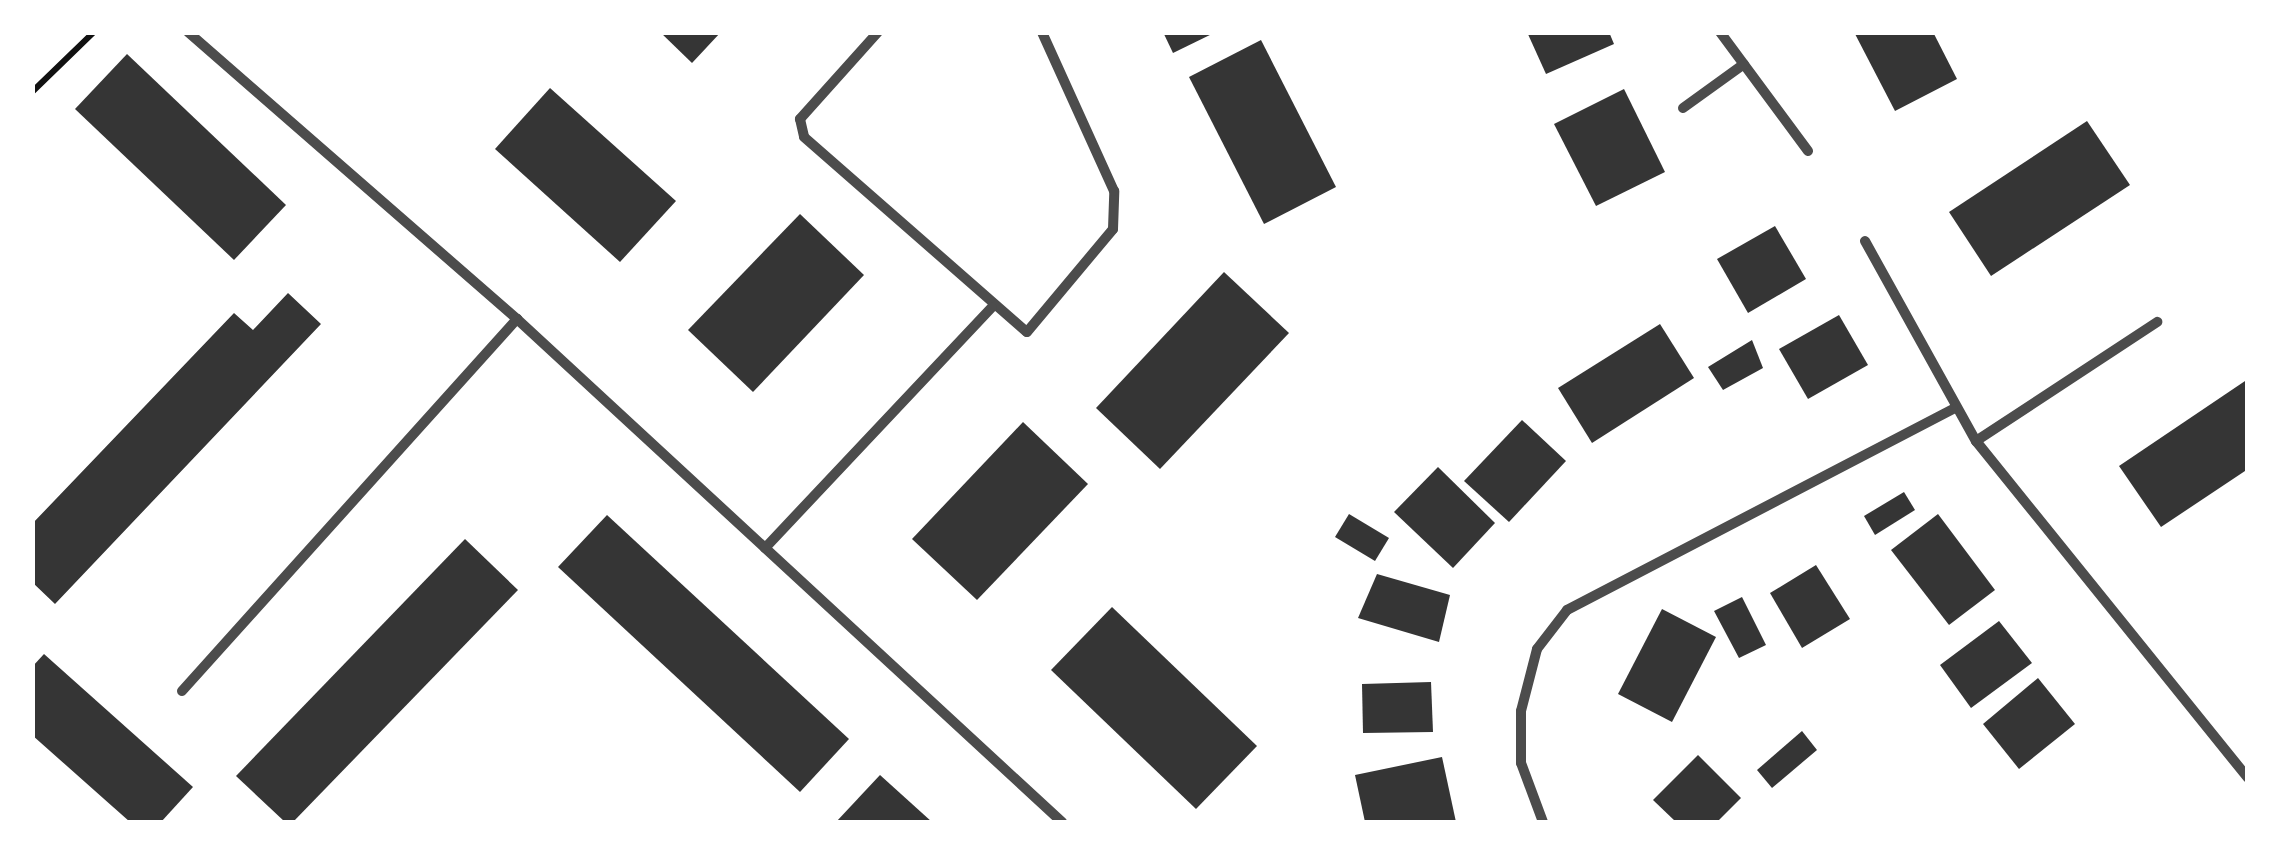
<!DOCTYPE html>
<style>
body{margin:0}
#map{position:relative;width:2280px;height:855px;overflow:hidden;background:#fff;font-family:Bitter,serif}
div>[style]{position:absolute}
.building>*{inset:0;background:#353535}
.path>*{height:6px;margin:-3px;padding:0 3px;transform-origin:3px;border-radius:3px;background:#111}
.minor>*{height:10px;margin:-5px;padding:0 5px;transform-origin:5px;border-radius:5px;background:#4c4c4c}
span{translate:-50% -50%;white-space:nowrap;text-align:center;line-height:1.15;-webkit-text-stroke:8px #fff;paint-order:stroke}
.frame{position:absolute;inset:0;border:35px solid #fff;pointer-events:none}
</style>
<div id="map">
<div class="building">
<i style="clip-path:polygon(660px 32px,721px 32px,692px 63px)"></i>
<i style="clip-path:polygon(1163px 32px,1216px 32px,1173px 53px)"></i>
<i style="clip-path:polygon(1527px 32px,1609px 32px,1614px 44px,1546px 74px)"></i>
<i style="clip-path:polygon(1854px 32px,1933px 32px,1957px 79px,1895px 111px)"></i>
<i style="clip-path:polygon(1261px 40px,1336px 187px,1264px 224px,1189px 77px)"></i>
<i style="clip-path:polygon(127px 54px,286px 205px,234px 260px,75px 109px)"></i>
<i style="clip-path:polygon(550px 88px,676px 201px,620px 262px,495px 149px)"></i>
<i style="clip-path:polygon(1624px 89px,1665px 172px,1596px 206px,1554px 124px)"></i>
<i style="clip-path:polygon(2087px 121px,2130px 185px,1991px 276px,1949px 212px)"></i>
<i style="clip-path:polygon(800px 214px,864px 275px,753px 392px,688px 330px)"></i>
<i style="clip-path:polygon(1775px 226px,1806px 279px,1748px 313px,1717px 259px)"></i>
<i style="clip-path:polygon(1224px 272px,1289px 333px,1160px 469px,1096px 408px)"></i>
<i style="clip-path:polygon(288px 293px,321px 324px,55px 604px,32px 582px,32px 524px,234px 313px,253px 330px)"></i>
<i style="clip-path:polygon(1839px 315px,1868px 365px,1808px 399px,1779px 349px)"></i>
<i style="clip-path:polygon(1660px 324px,1694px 378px,1592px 443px,1558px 388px)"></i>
<i style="clip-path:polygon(1752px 340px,1763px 368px,1723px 390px,1708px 367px)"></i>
<i style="clip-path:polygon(2248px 379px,2248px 469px,2161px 527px,2119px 466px)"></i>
<i style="clip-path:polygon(1522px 420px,1566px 461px,1509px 522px,1464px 481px)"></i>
<i style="clip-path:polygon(1023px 422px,1088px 484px,977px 600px,912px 539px)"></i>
<i style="clip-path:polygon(1438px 467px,1495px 523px,1453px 568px,1394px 512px)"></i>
<i style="clip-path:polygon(1904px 492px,1915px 510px,1875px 535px,1864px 516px)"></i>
<i style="clip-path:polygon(1349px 514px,1389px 538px,1375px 561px,1335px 537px)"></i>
<i style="clip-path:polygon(1938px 514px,1995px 590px,1949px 625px,1891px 550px)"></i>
<i style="clip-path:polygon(607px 515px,849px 739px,800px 792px,558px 567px)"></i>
<i style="clip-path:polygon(465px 539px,518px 590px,293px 822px,285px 822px,236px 776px)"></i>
<i style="clip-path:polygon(1816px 565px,1850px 619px,1802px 648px,1770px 593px)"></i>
<i style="clip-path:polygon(1377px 574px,1450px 595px,1439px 642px,1358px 618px)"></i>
<i style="clip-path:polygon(1742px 597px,1766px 645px,1739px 658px,1714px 611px)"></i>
<i style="clip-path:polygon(1112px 607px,1257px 746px,1196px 809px,1051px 670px)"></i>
<i style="clip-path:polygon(1662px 609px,1716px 637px,1672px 722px,1618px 694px)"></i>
<i style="clip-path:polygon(1999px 621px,2032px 663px,1971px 708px,1940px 665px)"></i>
<i style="clip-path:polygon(44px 654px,193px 787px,161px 822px,130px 822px,32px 735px,32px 667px)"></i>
<i style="clip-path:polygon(2038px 678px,2075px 724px,2019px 769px,1983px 724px)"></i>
<i style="clip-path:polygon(1431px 682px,1433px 732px,1363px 733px,1362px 684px)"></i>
<i style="clip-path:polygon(1802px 731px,1817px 750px,1772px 788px,1757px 770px)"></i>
<i style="clip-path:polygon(1698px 755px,1741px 798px,1717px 822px,1676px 822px,1653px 800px)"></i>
<i style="clip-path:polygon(1442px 757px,1456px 822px,1365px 822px,1355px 775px)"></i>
<i style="clip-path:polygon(880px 775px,932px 822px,836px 822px)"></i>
</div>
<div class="path">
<i style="left:32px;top:92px;width:86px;rotate:-44.1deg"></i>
</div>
<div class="minor">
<i style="left:188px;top:32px;width:437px;rotate:41.1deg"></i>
<i style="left:517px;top:319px;width:742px;rotate:42.71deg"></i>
<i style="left:878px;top:32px;width:117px;rotate:131.9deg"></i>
<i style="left:800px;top:119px;width:18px;rotate:77deg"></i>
<i style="left:804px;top:137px;width:296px;rotate:41.2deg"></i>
<i style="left:1027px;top:332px;width:134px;rotate:-50.1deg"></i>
<i style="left:1113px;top:229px;width:38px;rotate:-88deg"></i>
<i style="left:1114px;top:191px;width:175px;rotate:-114.4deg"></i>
<i style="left:1720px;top:32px;width:148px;rotate:53.5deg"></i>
<i style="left:1683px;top:108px;width:75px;rotate:-35.8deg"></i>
<i style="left:1865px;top:241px;width:229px;rotate:61deg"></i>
<i style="left:1976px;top:441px;width:433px;rotate:51.1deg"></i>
<i style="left:1976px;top:441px;width:217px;rotate:-33.3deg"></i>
<i style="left:765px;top:548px;width:331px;rotate:-46.7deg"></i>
<i style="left:182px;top:691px;width:501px;rotate:-48deg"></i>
<i style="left:1543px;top:822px;width:63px;rotate:-110.4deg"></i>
<i style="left:1521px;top:763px;width:52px;rotate:-90deg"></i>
<i style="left:1521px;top:711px;width:64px;rotate:-75.5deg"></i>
<i style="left:1537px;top:649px;width:49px;rotate:-52.4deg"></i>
<i style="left:1567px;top:610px;width:435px;rotate:-27.5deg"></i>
</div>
<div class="frame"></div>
</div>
